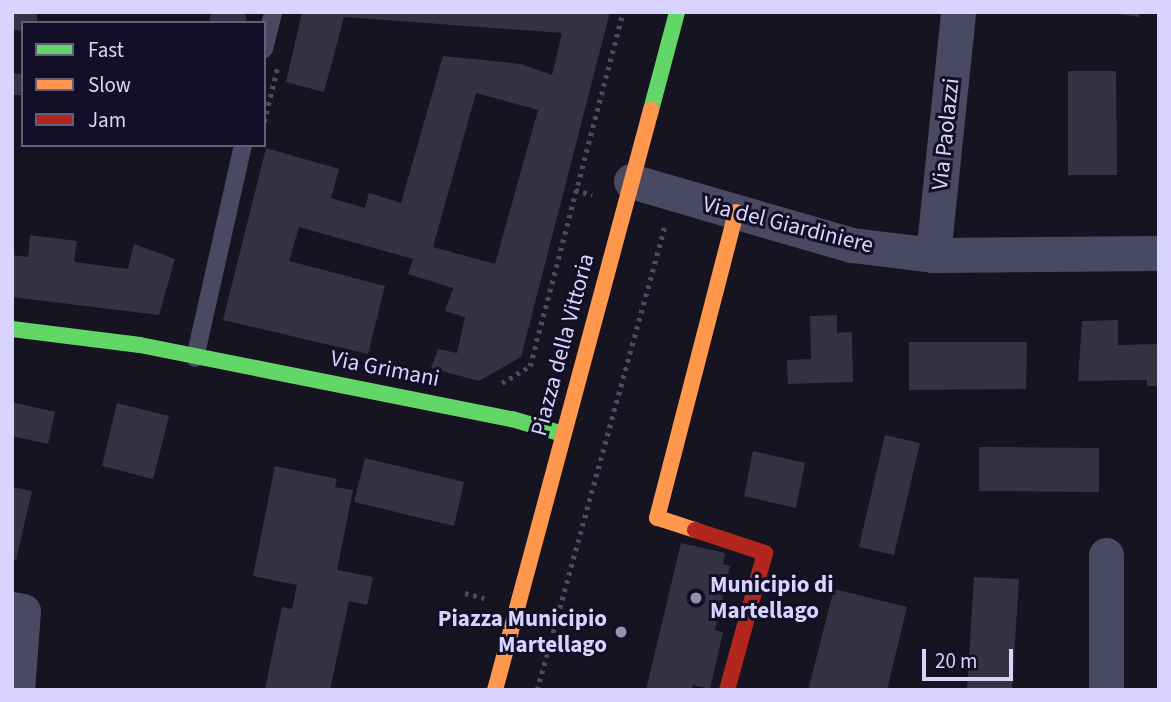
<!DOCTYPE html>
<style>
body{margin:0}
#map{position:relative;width:1171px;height:702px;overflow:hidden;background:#161421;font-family:"Source Sans 3",sans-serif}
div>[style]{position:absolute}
.building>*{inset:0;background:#343243}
.path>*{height:4.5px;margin-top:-2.25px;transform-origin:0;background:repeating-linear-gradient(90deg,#44505f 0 3.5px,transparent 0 8.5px)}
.lane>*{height:18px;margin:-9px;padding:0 9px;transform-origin:9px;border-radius:9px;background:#4a4962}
.street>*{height:35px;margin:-17.5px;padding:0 17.5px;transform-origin:17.5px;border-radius:17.5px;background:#4a4962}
.fast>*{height:16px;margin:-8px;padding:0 8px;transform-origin:8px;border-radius:8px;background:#63d668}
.slow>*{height:16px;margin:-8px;padding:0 8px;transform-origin:8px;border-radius:8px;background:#ff974d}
.jam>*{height:16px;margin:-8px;padding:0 8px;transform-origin:8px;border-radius:8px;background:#b3261e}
.dots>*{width:19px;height:19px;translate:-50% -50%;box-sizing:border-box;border:4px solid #130f26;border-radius:50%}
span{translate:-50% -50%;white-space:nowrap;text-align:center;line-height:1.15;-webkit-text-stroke:6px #130f26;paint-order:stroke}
.street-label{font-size:23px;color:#d9d4ff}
.poi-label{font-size:23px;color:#d9d4ff;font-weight:700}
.left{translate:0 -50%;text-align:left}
.right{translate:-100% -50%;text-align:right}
.frame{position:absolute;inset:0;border:14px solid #d9d4ff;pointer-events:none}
.legend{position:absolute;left:21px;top:21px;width:245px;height:126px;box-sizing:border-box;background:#130f26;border:2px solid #625e7d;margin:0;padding:9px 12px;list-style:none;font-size:21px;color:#d9d4ff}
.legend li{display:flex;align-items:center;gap:14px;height:35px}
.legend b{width:35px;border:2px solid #625e7d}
.scale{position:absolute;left:922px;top:649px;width:91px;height:32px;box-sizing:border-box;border:4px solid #d9d4ff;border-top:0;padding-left:9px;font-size:21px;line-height:24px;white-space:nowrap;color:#d9d4ff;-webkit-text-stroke:5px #130f26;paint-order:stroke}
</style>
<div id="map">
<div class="building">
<i style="clip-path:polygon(12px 12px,37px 12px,37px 23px,23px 23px,23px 31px,12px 30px)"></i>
<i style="clip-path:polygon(210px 12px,246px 12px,246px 23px,210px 23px)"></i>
<i style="clip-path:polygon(evenodd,302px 12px,610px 12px,521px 357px,479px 381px,431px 368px,438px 349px,457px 353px,465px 317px,445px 311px,453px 288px,408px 274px,413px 259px,299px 227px,289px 261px,385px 286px,368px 354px,223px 320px,266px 148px,339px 169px,331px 198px,365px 208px,369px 193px,401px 203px,443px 56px,521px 64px,552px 75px,562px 33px,344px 17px,324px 92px,286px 82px,302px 12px,476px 93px,538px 110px,495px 264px,433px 247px,476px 93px)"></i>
<i style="clip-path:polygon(1105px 12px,1139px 12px,1139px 17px)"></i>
<i style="clip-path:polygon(1068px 71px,1116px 71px,1117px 175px,1068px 175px)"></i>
<i style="clip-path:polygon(12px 73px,23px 74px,23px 95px,12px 95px)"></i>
<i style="clip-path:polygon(30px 235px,77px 241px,74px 262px,128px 269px,134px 244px,175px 259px,159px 315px,12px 297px,12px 255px,28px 257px)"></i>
<i style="clip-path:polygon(837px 315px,837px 333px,852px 332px,853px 382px,788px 384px,787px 360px,811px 359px,810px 316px)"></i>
<i style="clip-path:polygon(1118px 320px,1118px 345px,1159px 344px,1159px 386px,1147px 386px,1147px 380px,1078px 381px,1082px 321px)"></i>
<i style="clip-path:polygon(909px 342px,1027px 342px,1026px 389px,909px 390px)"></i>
<i style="clip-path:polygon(12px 402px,55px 412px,48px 444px,12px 436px)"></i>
<i style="clip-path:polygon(117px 403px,169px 416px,153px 479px,102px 466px)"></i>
<i style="clip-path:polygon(885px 435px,920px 443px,894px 555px,859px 547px)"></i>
<i style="clip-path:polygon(979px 447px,1099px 448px,1099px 492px,979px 491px)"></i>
<i style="clip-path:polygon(753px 451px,805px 463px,796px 508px,744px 496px)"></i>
<i style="clip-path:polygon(365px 458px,464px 482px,454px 526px,354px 502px)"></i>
<i style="clip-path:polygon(275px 466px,337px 479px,335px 487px,353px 490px,337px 570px,373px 577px,367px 605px,349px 601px,330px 690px,265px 689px,282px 607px,292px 609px,297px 585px,253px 576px)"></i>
<i style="clip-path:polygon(12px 487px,32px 491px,16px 560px,12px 559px)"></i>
<i style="clip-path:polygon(681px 543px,725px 553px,723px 564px,730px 566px,715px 630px,723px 632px,710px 689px,693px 685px,692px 690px,646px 690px)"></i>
<i style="clip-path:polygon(974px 577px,1019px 579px,1012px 690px,967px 690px)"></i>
<i style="clip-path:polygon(834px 589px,907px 607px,887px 690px,808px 690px)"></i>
</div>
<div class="path">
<i style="left:264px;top:122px;width:55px;rotate:-76.2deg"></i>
<i style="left:575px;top:190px;width:18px;rotate:16deg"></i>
<i style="left:502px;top:383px;width:33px;rotate:-31deg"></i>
<i style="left:530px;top:366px;width:366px;rotate:-75.3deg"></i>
<i style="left:465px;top:593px;width:20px;rotate:15deg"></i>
<i style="left:537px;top:690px;width:482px;rotate:-74.6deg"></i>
</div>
<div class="lane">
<i style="left:264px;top:49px;width:38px;rotate:-76deg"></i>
<i style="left:195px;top:358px;width:218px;rotate:-77.3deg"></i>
</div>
<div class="street">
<i style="left:631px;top:181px;width:230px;rotate:16.2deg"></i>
<i style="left:852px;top:245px;width:82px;rotate:7deg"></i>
<i style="left:933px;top:255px;width:226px;rotate:-0.5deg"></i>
<i style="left:933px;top:255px;width:244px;rotate:-84.1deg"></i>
<i style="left:1106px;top:555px;width:135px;rotate:90deg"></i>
<i style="left:12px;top:609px;width:11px;rotate:10deg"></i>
<i style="left:23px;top:611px;width:79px;rotate:94.3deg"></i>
</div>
<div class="fast">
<i style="left:651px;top:110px;width:101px;rotate:-75.1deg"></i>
<i style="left:12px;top:329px;width:129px;rotate:7.1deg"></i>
<i style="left:140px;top:345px;width:379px;rotate:11.3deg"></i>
<i style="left:512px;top:419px;width:53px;rotate:16.4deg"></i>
</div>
<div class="slow">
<i style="left:695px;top:530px;width:40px;rotate:-162deg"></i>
<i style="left:657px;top:518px;width:316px;rotate:-75.5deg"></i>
<i style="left:495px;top:690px;width:601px;rotate:-74.95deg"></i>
</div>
<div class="jam">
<i style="left:695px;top:530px;width:74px;rotate:18.2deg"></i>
<i style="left:765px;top:553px;width:142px;rotate:105.5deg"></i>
</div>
<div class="dots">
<i style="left:696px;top:598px;background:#9591b1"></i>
<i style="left:621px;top:632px;background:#9591b1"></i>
</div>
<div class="street-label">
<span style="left:946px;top:134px;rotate:-84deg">Via Paolazzi</span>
<span style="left:788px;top:225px;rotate:14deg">Via del Giardiniere</span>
<span style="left:563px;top:345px;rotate:-75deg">Piazza della Vittoria</span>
<span style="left:385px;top:369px;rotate:11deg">Via Grimani</span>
</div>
<div class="poi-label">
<span class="left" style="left:710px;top:598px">Municipio di<br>Martellago</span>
<span class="right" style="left:607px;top:632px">Piazza Municipio<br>Martellago</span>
</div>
<div class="frame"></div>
<ul class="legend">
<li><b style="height:9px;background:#63d668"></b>Fast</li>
<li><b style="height:9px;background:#ff974d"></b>Slow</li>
<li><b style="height:9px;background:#b3261e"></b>Jam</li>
</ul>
<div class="scale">20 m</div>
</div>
